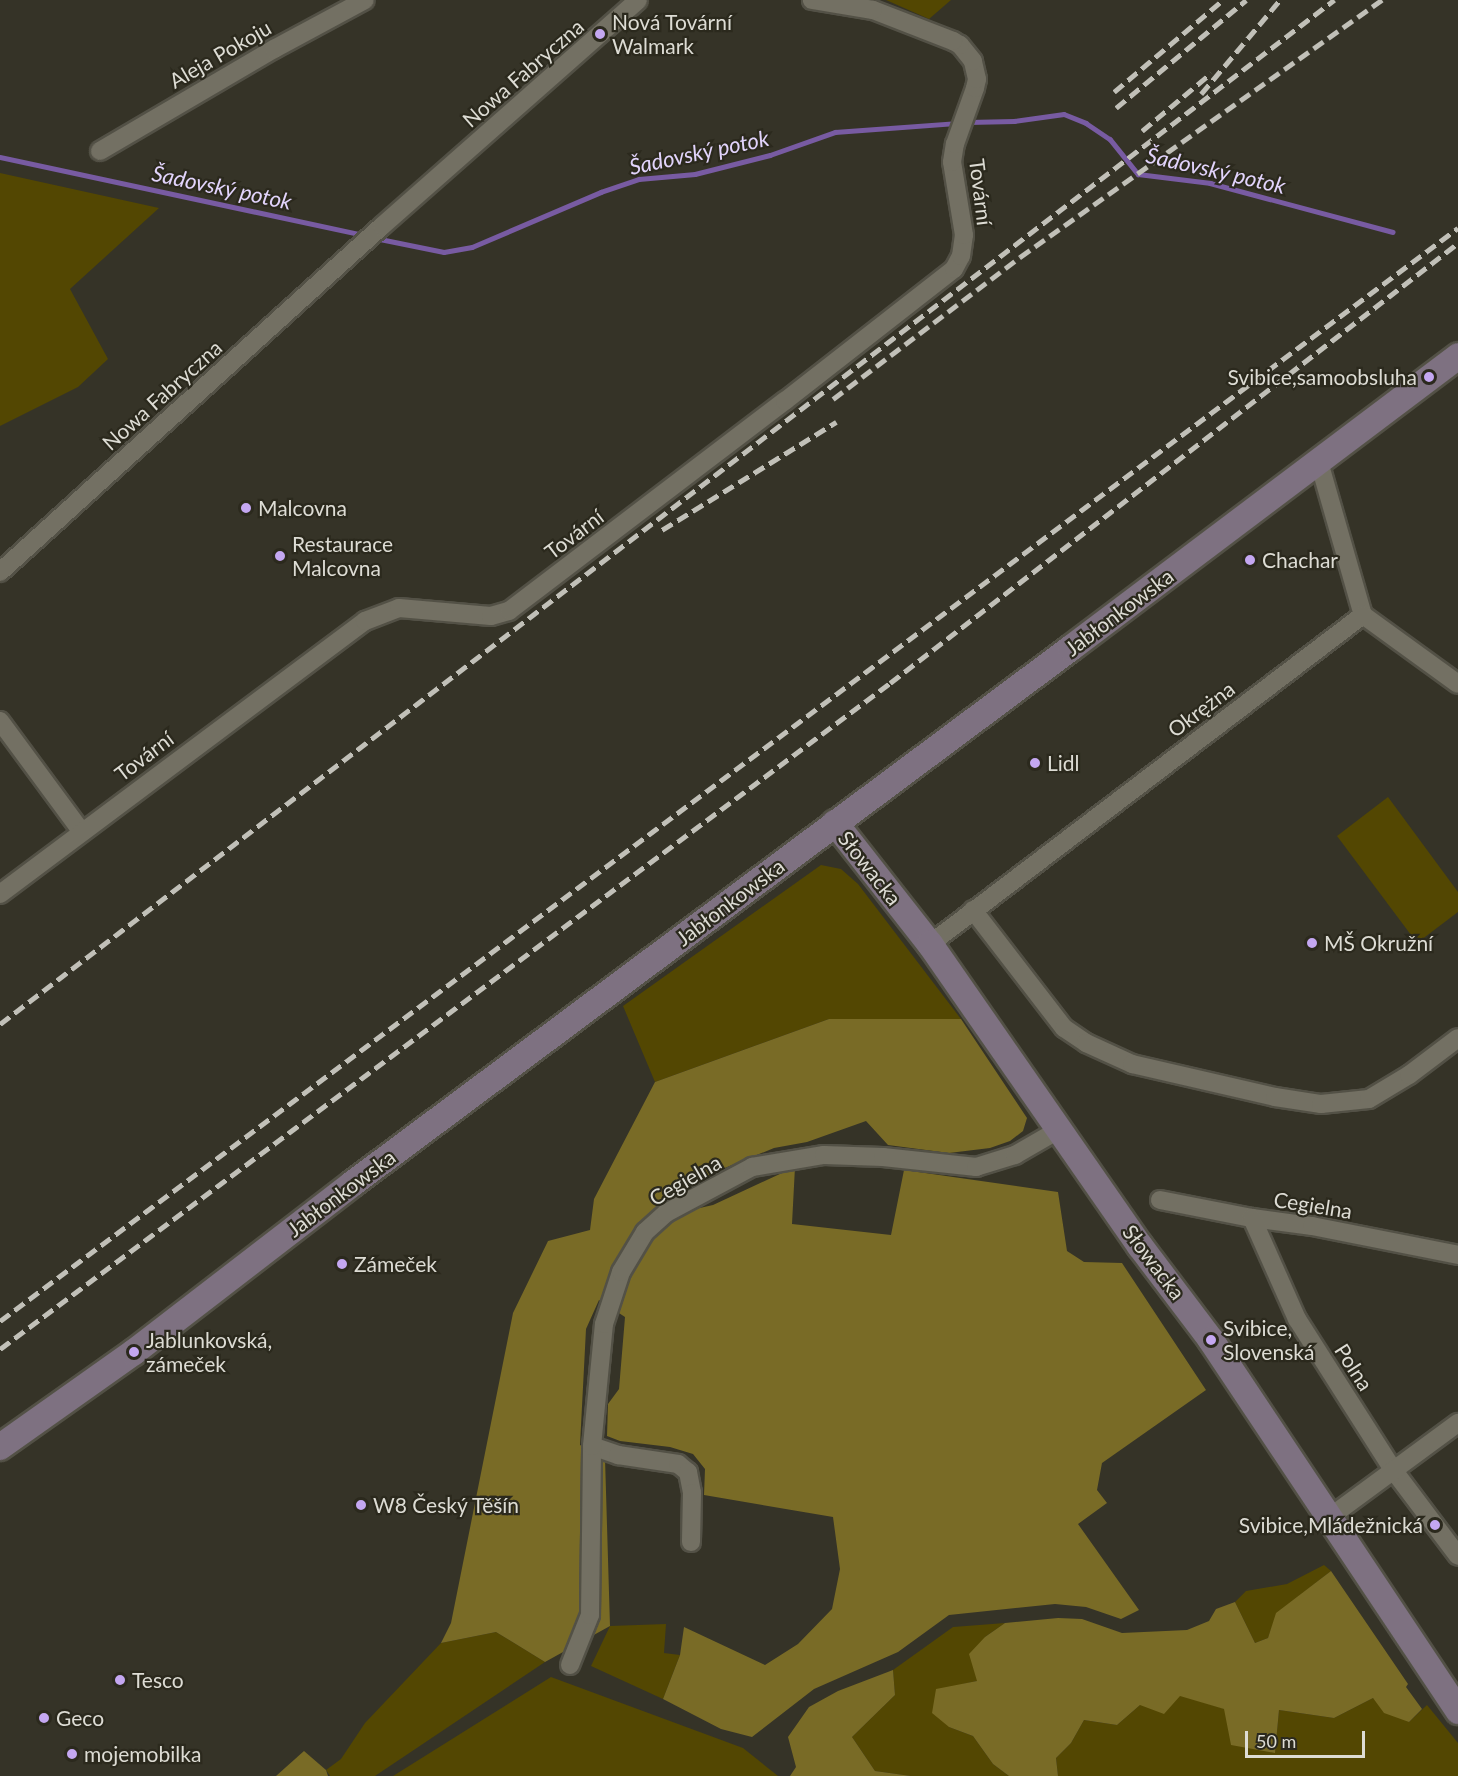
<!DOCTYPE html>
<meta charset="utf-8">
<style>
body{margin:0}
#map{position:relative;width:1458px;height:1776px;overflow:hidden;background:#353327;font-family:Lato,sans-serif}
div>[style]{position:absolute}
.green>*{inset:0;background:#534702}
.forest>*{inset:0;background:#796b26}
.stream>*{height:4.5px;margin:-2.25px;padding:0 2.25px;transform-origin:2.25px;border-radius:2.25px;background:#785ba2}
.roads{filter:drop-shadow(2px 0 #535146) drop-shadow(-2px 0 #535146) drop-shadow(0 2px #535146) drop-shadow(0 -2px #535146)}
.street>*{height:18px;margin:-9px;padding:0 9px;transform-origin:9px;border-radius:9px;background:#737063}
.secondary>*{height:26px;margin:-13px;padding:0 13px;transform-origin:13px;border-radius:13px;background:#7e7181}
.rail>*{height:4.5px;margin-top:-2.25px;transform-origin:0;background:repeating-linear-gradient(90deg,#c1c0b8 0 12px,transparent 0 18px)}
.dots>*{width:16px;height:16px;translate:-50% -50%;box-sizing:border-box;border:3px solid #2b291d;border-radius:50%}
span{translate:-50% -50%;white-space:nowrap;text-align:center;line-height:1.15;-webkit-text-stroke:4.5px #2b291d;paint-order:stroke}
.poi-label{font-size:21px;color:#dddcd4}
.left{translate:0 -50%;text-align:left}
.right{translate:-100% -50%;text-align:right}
.street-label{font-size:21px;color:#dddcd4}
.water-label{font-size:22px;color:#e2d4fc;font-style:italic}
.scale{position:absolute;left:1245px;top:1731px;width:120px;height:27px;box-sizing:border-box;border:3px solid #dddcd4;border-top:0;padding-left:8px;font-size:18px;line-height:21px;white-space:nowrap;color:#dddcd4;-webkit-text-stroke:4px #2b291d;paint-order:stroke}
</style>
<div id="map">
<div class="green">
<i style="clip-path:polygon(886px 0,951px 0,929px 19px)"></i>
<i style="clip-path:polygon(0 173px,159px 208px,70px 289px,108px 359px,78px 387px,0 426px)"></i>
<i style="clip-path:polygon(1388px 797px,1458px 892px,1458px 912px,1417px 943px,1337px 836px)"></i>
<i style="clip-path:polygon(821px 865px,841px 869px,858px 884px,961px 1019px,829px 1019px,655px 1082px,623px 1006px)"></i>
<i style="clip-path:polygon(1324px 1565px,1331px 1571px,1277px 1613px,1268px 1638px,1255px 1643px,1235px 1602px,1246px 1591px,1287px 1584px)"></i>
<i style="clip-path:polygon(1005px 1623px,985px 1637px,977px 1681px,963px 1684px,949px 1727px,973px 1736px,993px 1764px,1009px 1776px,911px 1776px,875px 1771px,852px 1737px,895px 1695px,893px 1670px,953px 1627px)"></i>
<i style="clip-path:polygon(666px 1624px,664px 1653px,680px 1655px,663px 1699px,591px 1666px,610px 1626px)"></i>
<i style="clip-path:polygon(496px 1632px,545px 1662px,375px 1776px,330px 1776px,326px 1770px,341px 1759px,365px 1723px,441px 1643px)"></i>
<i style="clip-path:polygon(551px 1677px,743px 1748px,778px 1776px,393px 1776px)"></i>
<i style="clip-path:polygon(1180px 1695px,1225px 1709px,1275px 1752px,1279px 1710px,1334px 1718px,1373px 1698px,1409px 1722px,1427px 1705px,1458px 1743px,1458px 1776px,1058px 1776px,1056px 1758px,1071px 1743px,1084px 1720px,1117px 1725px,1140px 1705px)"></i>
</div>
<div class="forest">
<i style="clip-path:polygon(829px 1019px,961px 1019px,1027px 1118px,1023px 1131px,1010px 1141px,990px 1148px,949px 1153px,888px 1145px,866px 1121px,807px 1142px,774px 1148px,715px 1172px,678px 1193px,642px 1221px,713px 1205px,795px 1167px,792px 1224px,891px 1235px,904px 1170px,1058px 1192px,1067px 1251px,1084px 1262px,1122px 1263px,1206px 1390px,1102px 1463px,1097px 1490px,1107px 1503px,1078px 1524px,1139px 1610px,1121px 1619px,1086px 1607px,1055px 1604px,949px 1615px,898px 1652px,814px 1689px,752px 1737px,721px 1729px,663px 1699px,680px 1655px,684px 1627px,765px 1665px,798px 1644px,832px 1609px,840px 1569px,833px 1517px,704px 1495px,705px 1469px,693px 1454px,670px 1447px,620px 1441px,607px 1436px,608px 1404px,619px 1389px,625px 1317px,599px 1300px,586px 1329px,580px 1445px,605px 1458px,610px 1626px,545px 1662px,496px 1632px,441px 1643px,451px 1623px,513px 1313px,548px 1241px,590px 1230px,594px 1199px,655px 1082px)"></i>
<i style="clip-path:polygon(1331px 1571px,1408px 1684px,1406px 1687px,1422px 1709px,1409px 1722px,1384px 1713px,1373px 1698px,1334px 1718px,1279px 1710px,1275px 1753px,1231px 1745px,1224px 1709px,1180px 1696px,1164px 1714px,1140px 1705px,1117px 1725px,1084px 1720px,1071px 1743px,1056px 1758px,1058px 1776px,1009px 1776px,993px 1764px,973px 1736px,949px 1727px,932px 1713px,936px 1689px,977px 1681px,969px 1654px,985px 1637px,1005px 1623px,1058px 1618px,1082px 1619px,1122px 1633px,1187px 1630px,1209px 1621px,1216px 1609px,1235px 1602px,1255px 1643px,1268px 1638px,1276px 1613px)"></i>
<i style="clip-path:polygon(893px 1670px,895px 1695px,852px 1737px,875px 1771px,911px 1776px,790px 1776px,796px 1767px,788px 1737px,809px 1707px,838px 1691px)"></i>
<i style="clip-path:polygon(304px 1751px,326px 1770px,328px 1776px,276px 1776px)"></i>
</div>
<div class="stream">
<i style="left:968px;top:122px;width:46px;rotate:-1.2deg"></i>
<i style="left:1014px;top:121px;width:50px;rotate:-8deg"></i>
<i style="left:1064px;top:114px;width:24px;rotate:22deg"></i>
<i style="left:1086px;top:123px;width:29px;rotate:34deg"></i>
<i style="left:1110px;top:139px;width:45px;rotate:51.3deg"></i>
<i style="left:1138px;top:174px;width:73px;rotate:7.1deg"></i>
<i style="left:1210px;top:183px;width:189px;rotate:15deg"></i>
<i style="left:0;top:157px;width:371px;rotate:12.1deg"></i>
<i style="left:375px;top:238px;width:70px;rotate:11.5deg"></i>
<i style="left:444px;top:252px;width:28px;rotate:-10deg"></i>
<i style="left:472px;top:247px;width:140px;rotate:-23.1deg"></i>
<i style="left:601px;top:192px;width:40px;rotate:-18.9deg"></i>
<i style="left:639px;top:179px;width:56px;rotate:-5.1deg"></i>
<i style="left:695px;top:174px;width:77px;rotate:-14.2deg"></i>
<i style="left:770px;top:155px;width:69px;rotate:-19.5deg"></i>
<i style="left:835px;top:132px;width:124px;rotate:-4.2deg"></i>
</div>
<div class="roads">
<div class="street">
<i style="left:100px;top:151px;width:202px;rotate:-30.4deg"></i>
<i style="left:274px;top:49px;width:103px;rotate:-28.3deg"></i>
<i style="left:1319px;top:462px;width:159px;rotate:74deg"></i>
<i style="left:0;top:572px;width:515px;rotate:-42.17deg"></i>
<i style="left:382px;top:226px;width:341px;rotate:-41.4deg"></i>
<i style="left:1363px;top:615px;width:117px;rotate:36deg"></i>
<i style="left:0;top:721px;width:137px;rotate:53.6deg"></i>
<i style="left:0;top:894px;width:456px;rotate:-36.8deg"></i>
<i style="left:365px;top:621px;width:36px;rotate:-21deg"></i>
<i style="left:399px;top:608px;width:92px;rotate:5deg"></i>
<i style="left:491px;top:616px;width:19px;rotate:-16deg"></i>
<i style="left:509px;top:611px;width:347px;rotate:-37.3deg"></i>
<i style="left:785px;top:401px;width:214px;rotate:-38deg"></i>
<i style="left:954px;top:269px;width:15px;rotate:-62deg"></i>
<i style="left:961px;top:256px;width:21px;rotate:-82deg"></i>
<i style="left:964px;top:235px;width:74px;rotate:-99.3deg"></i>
<i style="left:952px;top:162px;width:18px;rotate:-81deg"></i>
<i style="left:955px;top:144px;width:59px;rotate:-70.3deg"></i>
<i style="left:975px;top:88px;width:9px;rotate:-77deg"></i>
<i style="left:977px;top:79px;width:18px;rotate:-103deg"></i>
<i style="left:973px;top:61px;width:21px;rotate:-129deg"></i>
<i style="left:960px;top:45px;width:8px;rotate:-150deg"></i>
<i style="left:953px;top:41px;width:86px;rotate:-158.8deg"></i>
<i style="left:873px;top:10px;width:62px;rotate:-170.7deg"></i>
<i style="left:973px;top:910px;width:149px;rotate:52.4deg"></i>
<i style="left:1064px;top:1028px;width:27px;rotate:34deg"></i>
<i style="left:1086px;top:1043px;width:51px;rotate:24.5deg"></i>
<i style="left:1132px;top:1064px;width:147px;rotate:13deg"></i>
<i style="left:1275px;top:1097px;width:47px;rotate:8.7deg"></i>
<i style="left:1321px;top:1104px;width:48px;rotate:-5.9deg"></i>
<i style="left:1369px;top:1099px;width:47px;rotate:-31deg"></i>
<i style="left:1409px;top:1075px;width:61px;rotate:-37.1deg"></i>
<i style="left:930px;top:944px;width:544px;rotate:-37.23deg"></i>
<i style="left:1160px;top:1200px;width:94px;rotate:11.1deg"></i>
<i style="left:1252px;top:1218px;width:61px;rotate:7.6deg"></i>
<i style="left:1312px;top:1226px;width:149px;rotate:11.2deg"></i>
<i style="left:1252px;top:1218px;width:111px;rotate:66deg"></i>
<i style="left:1297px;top:1319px;width:180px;rotate:57.5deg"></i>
<i style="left:1394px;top:1471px;width:106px;rotate:53deg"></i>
<i style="left:592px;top:1446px;width:28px;rotate:19deg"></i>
<i style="left:618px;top:1455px;width:61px;rotate:8.5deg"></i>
<i style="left:678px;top:1464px;width:13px;rotate:39deg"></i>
<i style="left:688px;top:1472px;width:21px;rotate:79deg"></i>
<i style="left:692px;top:1493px;width:49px;rotate:91.2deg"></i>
<i style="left:1330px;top:1517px;width:159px;rotate:-36.3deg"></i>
<i style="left:570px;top:1665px;width:54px;rotate:-68.2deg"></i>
<i style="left:590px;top:1615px;width:169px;rotate:-89.3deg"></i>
<i style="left:592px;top:1446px;width:123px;rotate:-84.4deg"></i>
<i style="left:604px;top:1324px;width:55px;rotate:-71.9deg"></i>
<i style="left:621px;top:1272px;width:47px;rotate:-59deg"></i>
<i style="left:645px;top:1232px;width:28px;rotate:-42deg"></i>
<i style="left:666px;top:1213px;width:98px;rotate:-28.1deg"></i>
<i style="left:752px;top:1167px;width:73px;rotate:-9.5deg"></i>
<i style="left:824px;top:1155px;width:59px;rotate:1.9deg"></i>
<i style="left:883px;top:1157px;width:94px;rotate:6.1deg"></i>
<i style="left:976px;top:1167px;width:41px;rotate:-17.1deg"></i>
<i style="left:1015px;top:1155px;width:52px;rotate:-30deg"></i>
</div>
<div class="secondary">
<i style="left:835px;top:823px;width:154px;rotate:51.9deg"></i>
<i style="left:930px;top:944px;width:368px;rotate:55.2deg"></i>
<i style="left:1140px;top:1246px;width:118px;rotate:52.9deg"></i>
<i style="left:1211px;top:1340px;width:446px;rotate:56.3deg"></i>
<i style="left:0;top:1447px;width:164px;rotate:-35.3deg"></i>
<i style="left:134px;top:1352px;width:275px;rotate:-37.6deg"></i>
<i style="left:352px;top:1184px;width:897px;rotate:-36.7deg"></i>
<i style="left:1071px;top:648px;width:485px;rotate:-37deg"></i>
</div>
</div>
<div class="rail">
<i style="left:1114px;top:92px;width:143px;rotate:-40.2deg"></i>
<i style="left:1201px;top:94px;width:123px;rotate:-50deg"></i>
<i style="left:1116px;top:108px;width:169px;rotate:-39.7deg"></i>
<i style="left:1142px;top:131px;width:90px;rotate:-40deg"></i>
<i style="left:833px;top:399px;width:235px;rotate:-37.2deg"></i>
<i style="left:1020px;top:257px;width:444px;rotate:-35.4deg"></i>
<i style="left:662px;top:530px;width:205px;rotate:-31.8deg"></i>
<i style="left:0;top:1024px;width:1682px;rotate:-37.51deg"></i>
<i style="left:0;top:1321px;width:1822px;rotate:-36.86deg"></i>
<i style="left:0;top:1349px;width:1112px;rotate:-36.81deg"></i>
<i style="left:890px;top:683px;width:718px;rotate:-37.76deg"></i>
</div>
<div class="dots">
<i style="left:600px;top:34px;background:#c4a7f1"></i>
<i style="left:1429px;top:377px;background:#c4a7f1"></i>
<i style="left:246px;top:508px;background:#c4a7f1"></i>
<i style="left:280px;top:556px;background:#c4a7f1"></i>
<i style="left:1250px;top:560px;background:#c4a7f1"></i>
<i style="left:1035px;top:763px;background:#c4a7f1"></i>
<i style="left:1312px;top:943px;background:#c4a7f1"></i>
<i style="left:342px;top:1264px;background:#c4a7f1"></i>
<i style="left:1211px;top:1340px;background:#c4a7f1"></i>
<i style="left:134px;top:1352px;background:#c4a7f1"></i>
<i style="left:361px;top:1505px;background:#c4a7f1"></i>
<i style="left:1435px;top:1525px;background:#c4a7f1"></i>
<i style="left:120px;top:1680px;background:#c4a7f1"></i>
<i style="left:44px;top:1718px;background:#c4a7f1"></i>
<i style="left:72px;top:1754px;background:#c4a7f1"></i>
</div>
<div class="poi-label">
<span class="left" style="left:612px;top:34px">Nová Tovární<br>Walmark</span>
<span class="right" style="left:1417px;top:377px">Svibice,samoobsluha</span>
<span class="left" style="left:258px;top:508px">Malcovna</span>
<span class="left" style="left:292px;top:556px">Restaurace<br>Malcovna</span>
<span class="left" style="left:1262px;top:560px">Chachar</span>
<span class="left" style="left:1047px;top:763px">Lidl</span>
<span class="left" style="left:1324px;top:943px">MŠ Okružní</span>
<span class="left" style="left:354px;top:1264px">Zámeček</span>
<span class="left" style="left:1223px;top:1340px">Svibice,<br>Slovenská</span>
<span class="left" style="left:146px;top:1352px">Jablunkovská,<br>zámeček</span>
<span class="left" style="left:373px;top:1505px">W8 Český Těšín</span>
<span class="right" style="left:1423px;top:1525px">Svibice,Mládežnická</span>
<span class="left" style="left:132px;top:1680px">Tesco</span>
<span class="left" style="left:56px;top:1718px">Geco</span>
<span class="left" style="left:84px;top:1754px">mojemobilka</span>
</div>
<div class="street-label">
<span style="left:220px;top:54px;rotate:-30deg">Aleja Pokoju</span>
<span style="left:523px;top:73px;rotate:-41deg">Nowa Fabryczna</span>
<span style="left:981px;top:192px;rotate:83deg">Tovární</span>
<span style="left:162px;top:395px;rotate:-42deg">Nowa Fabryczna</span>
<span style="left:574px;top:534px;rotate:-37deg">Tovární</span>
<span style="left:1119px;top:612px;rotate:-37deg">Jabłonkowska</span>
<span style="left:1201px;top:709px;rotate:-37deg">Okrężna</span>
<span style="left:144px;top:756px;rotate:-37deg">Tovární</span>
<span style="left:870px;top:868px;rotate:52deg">Słowacka</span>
<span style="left:730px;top:902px;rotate:-37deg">Jabłonkowska</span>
<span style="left:685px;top:1180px;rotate:-30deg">Cegielna</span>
<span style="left:341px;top:1193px;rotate:-37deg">Jabłonkowska</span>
<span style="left:1313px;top:1205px;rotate:9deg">Cegielna</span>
<span style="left:1154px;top:1262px;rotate:53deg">Słowacka</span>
<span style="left:1354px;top:1367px;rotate:57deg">Polna</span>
</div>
<div class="water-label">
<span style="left:699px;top:152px;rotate:-12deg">Šadovský potok</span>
<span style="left:1216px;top:170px;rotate:13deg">Šadovský potok</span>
<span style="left:222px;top:187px;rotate:12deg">Šadovský potok</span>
</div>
<div class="scale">50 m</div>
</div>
